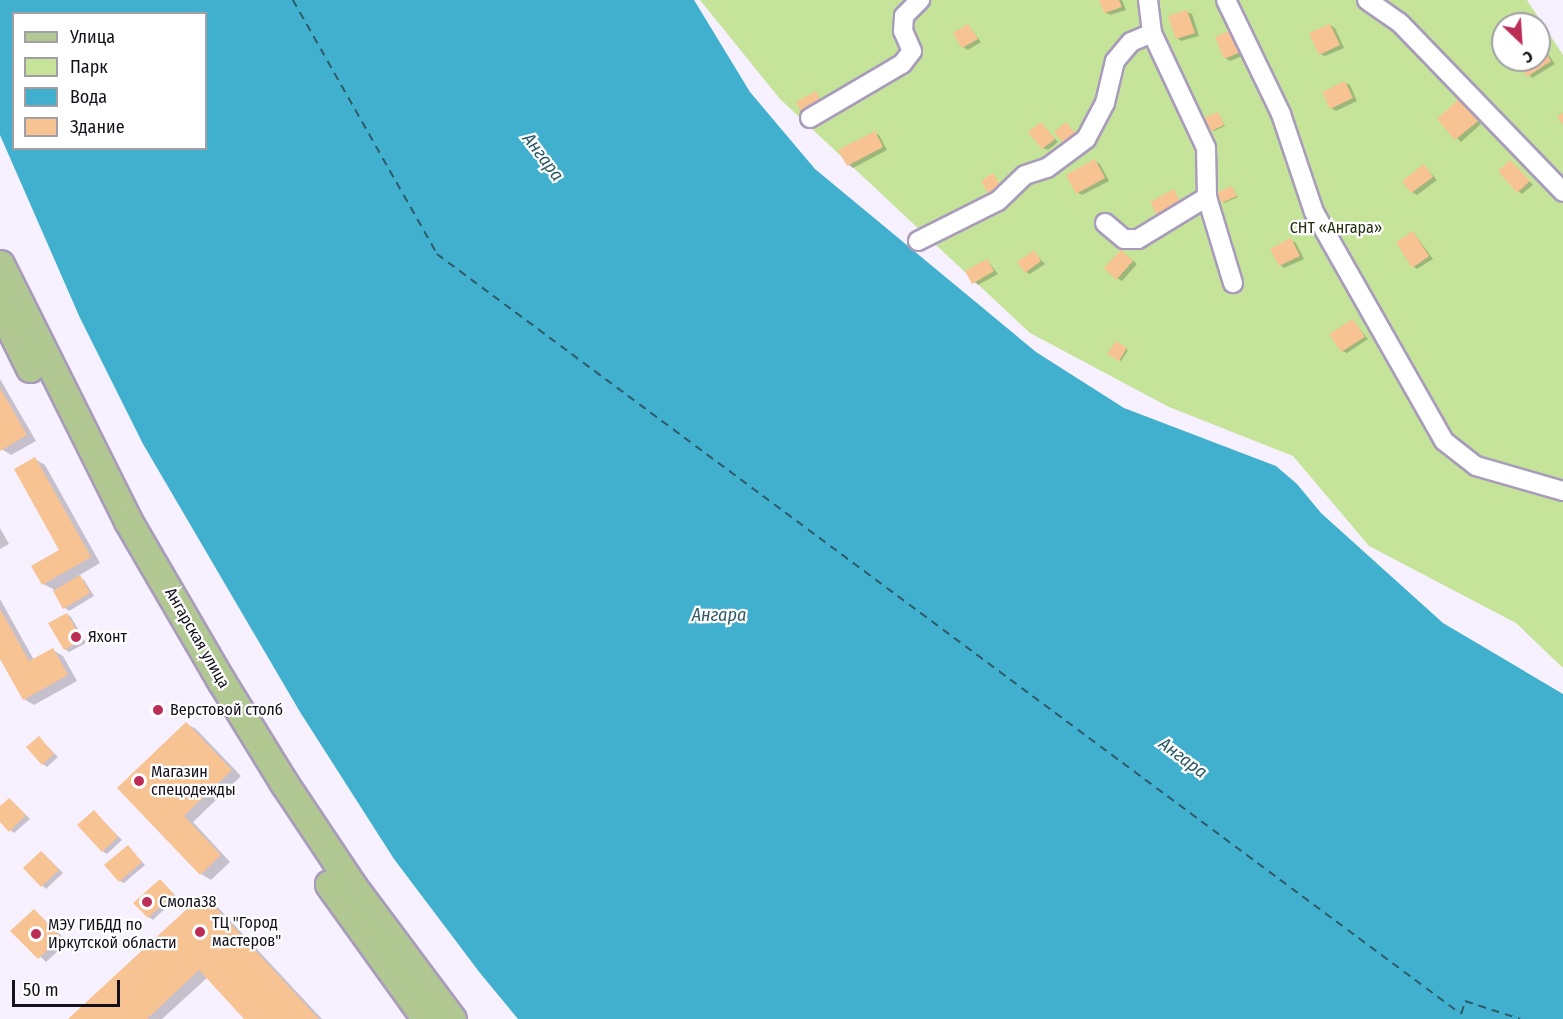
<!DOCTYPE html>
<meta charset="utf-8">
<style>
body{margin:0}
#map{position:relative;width:1563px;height:1019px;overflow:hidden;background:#f7f1ff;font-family:"Fira Sans Condensed",sans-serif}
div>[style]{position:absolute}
.green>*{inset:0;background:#c5e499}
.water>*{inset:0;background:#41b0cf}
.shadow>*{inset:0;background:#0003}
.ferry>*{height:1.5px;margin-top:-0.75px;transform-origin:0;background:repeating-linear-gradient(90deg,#2c5a68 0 8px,transparent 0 14px)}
.building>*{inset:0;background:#f7c393}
.roads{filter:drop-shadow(2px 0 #a99bbb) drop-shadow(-2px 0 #a99bbb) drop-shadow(0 2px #a99bbb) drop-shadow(0 -2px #a99bbb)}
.minor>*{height:18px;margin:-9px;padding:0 9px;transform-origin:9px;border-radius:9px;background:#fff}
.primary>*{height:27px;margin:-13.5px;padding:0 13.5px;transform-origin:13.5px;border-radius:13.5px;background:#b2c893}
.dots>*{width:16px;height:16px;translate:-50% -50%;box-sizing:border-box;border:3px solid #fff;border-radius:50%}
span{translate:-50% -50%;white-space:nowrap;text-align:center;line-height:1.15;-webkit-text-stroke:4.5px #fff;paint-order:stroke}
.park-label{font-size:16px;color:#232f0f}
.poi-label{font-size:16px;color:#15101b}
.left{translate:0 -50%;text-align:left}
.street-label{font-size:16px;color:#15101b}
.water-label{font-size:18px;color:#2c5a68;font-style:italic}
.legend{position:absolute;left:12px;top:12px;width:195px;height:138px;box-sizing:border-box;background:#fff;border:2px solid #a19fa4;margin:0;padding:8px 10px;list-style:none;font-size:18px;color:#15101b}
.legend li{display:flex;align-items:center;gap:12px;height:30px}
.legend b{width:30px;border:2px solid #a19fa4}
.north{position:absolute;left:1491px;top:12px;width:60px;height:60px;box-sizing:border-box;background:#fff;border:2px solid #a19fa4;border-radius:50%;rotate:155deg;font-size:16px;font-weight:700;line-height:24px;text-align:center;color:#15101b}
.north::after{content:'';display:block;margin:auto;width:21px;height:27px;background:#bc2d55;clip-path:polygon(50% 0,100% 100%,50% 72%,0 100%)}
.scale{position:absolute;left:12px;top:980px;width:108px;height:27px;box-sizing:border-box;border:3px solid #15101b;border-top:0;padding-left:8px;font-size:18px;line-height:21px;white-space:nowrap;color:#15101b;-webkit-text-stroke:4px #fff;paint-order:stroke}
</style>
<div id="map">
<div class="green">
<i style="clip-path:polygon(evenodd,700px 0,1527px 0,1563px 55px,1563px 668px,1516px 623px,1369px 546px,1293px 456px,1169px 407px,1030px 333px,780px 99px,700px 0,1503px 24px,1539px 24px,1539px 60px,1503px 60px,1503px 24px)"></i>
</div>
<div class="water">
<i style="clip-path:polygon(evenodd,0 0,694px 0,750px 92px,815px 169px,1036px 352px,1124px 408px,1276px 466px,1297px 484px,1321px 513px,1443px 623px,1563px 694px,1563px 1019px,518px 1019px,480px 973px,394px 859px,300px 712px,143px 444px,80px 318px,0 135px,0 0,14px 14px,206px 14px,206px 148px,14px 148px,14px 14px)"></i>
</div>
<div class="shadow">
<i style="clip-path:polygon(1101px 0,1122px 0,1126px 10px,1110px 15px,1105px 12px)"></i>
<i style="clip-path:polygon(1187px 12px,1192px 14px,1199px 36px,1181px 41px,1177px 38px)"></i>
<i style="clip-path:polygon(968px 25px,981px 42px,968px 50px,963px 47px)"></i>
<i style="clip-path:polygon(1330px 25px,1335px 28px,1344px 48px,1325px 56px,1320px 54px)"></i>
<i style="clip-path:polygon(1217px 38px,1247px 54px,1230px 61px,1225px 58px)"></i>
<i style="clip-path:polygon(1539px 41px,1555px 64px,1532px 78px,1518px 60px,1539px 60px)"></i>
<i style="clip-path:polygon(1345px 83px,1350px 85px,1357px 101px,1336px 111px,1331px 108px)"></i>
<i style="clip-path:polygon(1459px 101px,1481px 124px,1461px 142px,1439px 119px)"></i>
<i style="clip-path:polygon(1218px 113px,1225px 126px,1214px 131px,1212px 130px)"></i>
<i style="clip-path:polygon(1041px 124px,1058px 142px,1048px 150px,1043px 148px)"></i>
<i style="clip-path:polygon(875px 133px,879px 135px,887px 150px,853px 168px,848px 165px)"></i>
<i style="clip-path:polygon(1095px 161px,1100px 164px,1109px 181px,1082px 195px,1077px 192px)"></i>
<i style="clip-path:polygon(1511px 162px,1533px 185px,1522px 194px,1518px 191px)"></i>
<i style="clip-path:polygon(1424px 166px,1437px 180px,1417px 195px,1412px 192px)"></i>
<i style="clip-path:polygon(1232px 188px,1238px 197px,1224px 203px,1223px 202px)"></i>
<i style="clip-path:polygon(1414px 233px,1433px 259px,1417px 269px,1413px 266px)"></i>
<i style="clip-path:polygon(1291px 240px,1296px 243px,1304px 259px,1284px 268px,1280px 265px)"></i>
<i style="clip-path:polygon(1034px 252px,1045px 264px,1030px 274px,1026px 272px)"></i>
<i style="clip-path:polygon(1125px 254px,1137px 264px,1122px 281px,1117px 278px)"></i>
<i style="clip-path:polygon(987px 260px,998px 274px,978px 285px,974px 282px)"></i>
<i style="clip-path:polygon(1353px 321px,1368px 339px,1347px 353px,1342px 351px)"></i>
<i style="clip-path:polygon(1116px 343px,1128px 350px,1121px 361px,1110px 354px)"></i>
<i style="clip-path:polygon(0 379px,36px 441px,11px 455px,0 448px)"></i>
<i style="clip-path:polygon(35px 459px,45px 465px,100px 563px,78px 576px,84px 580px,94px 596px,69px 611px,65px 608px,53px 589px,43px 584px,61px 551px)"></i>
<i style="clip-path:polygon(0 528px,9px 544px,0 549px)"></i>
<i style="clip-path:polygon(0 599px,34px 660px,53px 650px,63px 656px,77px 681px,34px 705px,24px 699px,0 656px)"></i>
<i style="clip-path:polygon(67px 614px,71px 617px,86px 643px,69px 652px,65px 649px)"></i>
<i style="clip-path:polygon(187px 724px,196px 729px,241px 776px,193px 822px,230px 862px,211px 880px,201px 874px,119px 788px)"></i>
<i style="clip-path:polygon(39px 738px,58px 757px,47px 767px,43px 764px)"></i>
<i style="clip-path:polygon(10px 799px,30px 819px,14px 833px,0 820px,0 809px)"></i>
<i style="clip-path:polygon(94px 812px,122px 840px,107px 854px,102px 851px)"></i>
<i style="clip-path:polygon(128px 847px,145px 865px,124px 883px,120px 881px)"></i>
<i style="clip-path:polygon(42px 852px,63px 873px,46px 889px,25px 868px)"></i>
<i style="clip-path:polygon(160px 881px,177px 897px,153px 920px,149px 917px)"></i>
<i style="clip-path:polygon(203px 896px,213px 902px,322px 1019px,246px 1019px,208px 977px,162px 1019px,70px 1019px)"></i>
<i style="clip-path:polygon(34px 910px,68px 942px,46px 962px,13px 931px)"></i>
</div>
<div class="ferry">
<i style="left:293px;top:0;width:292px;rotate:60.4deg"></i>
<i style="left:437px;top:254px;width:1275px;rotate:36.58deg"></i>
<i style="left:1461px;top:1014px;width:14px;rotate:-73deg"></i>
<i style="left:1465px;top:1001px;width:58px;rotate:18.1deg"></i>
</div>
<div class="building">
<i style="clip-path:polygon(1099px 0,1119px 0,1122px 7px,1104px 13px)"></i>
<i style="clip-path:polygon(1187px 10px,1195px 33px,1176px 39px,1168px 16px)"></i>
<i style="clip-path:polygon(968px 24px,978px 39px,962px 48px,953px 33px)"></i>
<i style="clip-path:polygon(1330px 24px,1340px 45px,1319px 55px,1309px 33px)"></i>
<i style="clip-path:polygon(1234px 29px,1243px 51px,1224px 59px,1215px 37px)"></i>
<i style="clip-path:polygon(1539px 41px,1551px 61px,1527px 77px,1516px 60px,1539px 60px)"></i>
<i style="clip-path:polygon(1345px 81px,1353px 98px,1330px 109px,1322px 92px)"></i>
<i style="clip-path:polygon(816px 91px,824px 106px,804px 117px,796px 102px)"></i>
<i style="clip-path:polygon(1459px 99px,1478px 121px,1455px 140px,1437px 119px)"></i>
<i style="clip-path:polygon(1218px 112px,1224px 125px,1211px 131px,1204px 118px)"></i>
<i style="clip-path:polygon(1563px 112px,1563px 125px,1557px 117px)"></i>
<i style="clip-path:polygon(1041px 122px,1055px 139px,1042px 149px,1028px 132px)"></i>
<i style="clip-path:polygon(1066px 122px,1080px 139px,1069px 149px,1054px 132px)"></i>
<i style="clip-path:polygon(875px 131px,883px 147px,847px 166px,838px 150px)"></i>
<i style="clip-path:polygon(1095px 159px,1105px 178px,1076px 194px,1066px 175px)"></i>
<i style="clip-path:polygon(1510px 160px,1530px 181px,1517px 193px,1498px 171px)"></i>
<i style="clip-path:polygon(1424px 164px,1433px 177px,1411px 193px,1402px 181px)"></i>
<i style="clip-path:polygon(993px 173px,1005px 192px,993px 200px,981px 181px)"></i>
<i style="clip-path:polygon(1232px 186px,1237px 196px,1222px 203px,1217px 193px)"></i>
<i style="clip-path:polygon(1174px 189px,1185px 211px,1161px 223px,1150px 202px)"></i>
<i style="clip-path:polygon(1413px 231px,1429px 256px,1412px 268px,1396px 242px)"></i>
<i style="clip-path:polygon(1291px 238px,1300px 256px,1279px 266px,1270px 249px)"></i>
<i style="clip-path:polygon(1034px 250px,1041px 261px,1025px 273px,1017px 262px)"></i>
<i style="clip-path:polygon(1121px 250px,1133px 261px,1116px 280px,1104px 268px)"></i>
<i style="clip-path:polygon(987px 259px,994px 271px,972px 284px,965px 271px)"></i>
<i style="clip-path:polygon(1353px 319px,1365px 337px,1341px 352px,1329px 334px)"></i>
<i style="clip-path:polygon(1116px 341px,1127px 348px,1119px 361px,1107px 354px)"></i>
<i style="clip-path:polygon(0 388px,27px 435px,0 451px)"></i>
<i style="clip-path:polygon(35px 457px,91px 557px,42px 585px,31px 566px,59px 550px,14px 469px)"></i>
<i style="clip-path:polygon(80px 575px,90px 593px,63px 609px,53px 591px)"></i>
<i style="clip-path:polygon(0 609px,29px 661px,53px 648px,68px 675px,23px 700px,0 659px)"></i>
<i style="clip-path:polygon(67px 613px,82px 640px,64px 650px,48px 623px)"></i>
<i style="clip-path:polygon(186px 722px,232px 770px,184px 816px,221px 855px,200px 875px,117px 788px)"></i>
<i style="clip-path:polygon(39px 736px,54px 754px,42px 765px,26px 747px)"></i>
<i style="clip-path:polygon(9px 798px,26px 815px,9px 832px,0 822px,0 806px)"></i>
<i style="clip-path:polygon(94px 810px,118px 837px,102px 852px,77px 825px)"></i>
<i style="clip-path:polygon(128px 845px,142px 862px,119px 882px,104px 865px)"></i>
<i style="clip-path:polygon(41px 851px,59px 870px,41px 887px,23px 868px)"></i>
<i style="clip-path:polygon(160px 879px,174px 894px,148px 918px,133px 903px)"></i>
<i style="clip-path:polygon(203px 894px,319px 1019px,244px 1019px,199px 970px,147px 1019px,68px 1019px)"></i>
<i style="clip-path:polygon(34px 909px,61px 937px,38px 959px,10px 931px)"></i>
</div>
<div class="roads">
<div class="minor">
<i style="left:1148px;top:0;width:33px;rotate:83deg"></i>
<i style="left:1152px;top:33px;width:127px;rotate:64.8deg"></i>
<i style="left:1206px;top:148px;width:49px;rotate:88.8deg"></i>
<i style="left:1207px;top:197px;width:90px;rotate:73.2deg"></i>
<i style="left:1226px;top:0;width:127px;rotate:64.2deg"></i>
<i style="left:1281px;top:114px;width:103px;rotate:71.4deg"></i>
<i style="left:1314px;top:212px;width:263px;rotate:60.4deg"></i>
<i style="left:1444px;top:441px;width:41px;rotate:38deg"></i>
<i style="left:1476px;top:466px;width:91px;rotate:16deg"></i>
<i style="left:1367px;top:0;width:40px;rotate:34.9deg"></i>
<i style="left:1400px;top:23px;width:235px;rotate:46deg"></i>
<i style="left:810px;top:118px;width:107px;rotate:-30.4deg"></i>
<i style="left:902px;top:64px;width:16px;rotate:-52deg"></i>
<i style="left:912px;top:51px;width:22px;rotate:-114deg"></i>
<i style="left:903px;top:31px;width:15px;rotate:-86deg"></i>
<i style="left:904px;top:16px;width:23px;rotate:-45deg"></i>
<i style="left:1105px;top:223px;width:25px;rotate:40deg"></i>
<i style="left:1124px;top:239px;width:14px"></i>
<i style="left:1138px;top:239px;width:81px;rotate:-31.3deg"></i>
<i style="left:918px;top:241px;width:89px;rotate:-26.6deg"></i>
<i style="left:998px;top:201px;width:37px;rotate:-44deg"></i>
<i style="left:1025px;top:175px;width:23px;rotate:-18deg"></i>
<i style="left:1047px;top:168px;width:49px;rotate:-36.6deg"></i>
<i style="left:1086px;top:139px;width:41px;rotate:-62.2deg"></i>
<i style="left:1105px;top:103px;width:43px;rotate:-76.6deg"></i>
<i style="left:1115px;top:61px;width:25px;rotate:-50deg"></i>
<i style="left:1131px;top:42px;width:23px;rotate:-23deg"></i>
</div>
<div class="primary">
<i style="left:0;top:264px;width:287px;rotate:63.5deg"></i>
<i style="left:128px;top:521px;width:183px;rotate:59.8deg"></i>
<i style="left:220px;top:679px;width:122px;rotate:58.4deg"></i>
<i style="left:284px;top:783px;width:123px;rotate:56.3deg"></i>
<i style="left:352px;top:885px;width:167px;rotate:53.3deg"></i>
<i style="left:0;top:307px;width:68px;rotate:63.8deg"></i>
<i style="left:329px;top:884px;width:166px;rotate:54.3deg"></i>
</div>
</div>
<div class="dots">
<i style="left:76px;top:637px;background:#bc2d55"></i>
<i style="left:158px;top:710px;background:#bc2d55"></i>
<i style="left:139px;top:781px;background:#bc2d55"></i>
<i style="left:147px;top:902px;background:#bc2d55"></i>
<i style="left:200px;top:932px;background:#bc2d55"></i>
<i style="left:36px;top:934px;background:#bc2d55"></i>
</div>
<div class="park-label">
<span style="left:1336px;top:228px">СНТ «Ангара»</span>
</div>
<div class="poi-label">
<span class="left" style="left:88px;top:637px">Яхонт</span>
<span class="left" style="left:170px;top:710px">Верстовой столб</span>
<span class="left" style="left:151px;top:781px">Магазин<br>спецодежды</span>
<span class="left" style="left:159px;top:902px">Смола38</span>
<span class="left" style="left:212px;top:932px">ТЦ "Город<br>мастеров"</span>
<span class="left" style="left:48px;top:934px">МЭУ ГИБДД по<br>Иркутской области</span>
</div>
<div class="street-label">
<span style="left:197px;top:638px;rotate:60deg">Ангарская улица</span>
</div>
<div class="water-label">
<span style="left:543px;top:157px;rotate:53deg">Ангара</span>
<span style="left:719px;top:615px">Ангара</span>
<span style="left:1183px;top:758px;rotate:37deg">Ангара</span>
</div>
<ul class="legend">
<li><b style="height:8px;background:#b2c893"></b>Улица</li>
<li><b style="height:16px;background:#c5e499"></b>Парк</li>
<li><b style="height:16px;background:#41b0cf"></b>Вода</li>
<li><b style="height:16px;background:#f7c393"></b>Здание</li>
</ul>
<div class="north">С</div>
<div class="scale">50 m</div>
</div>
